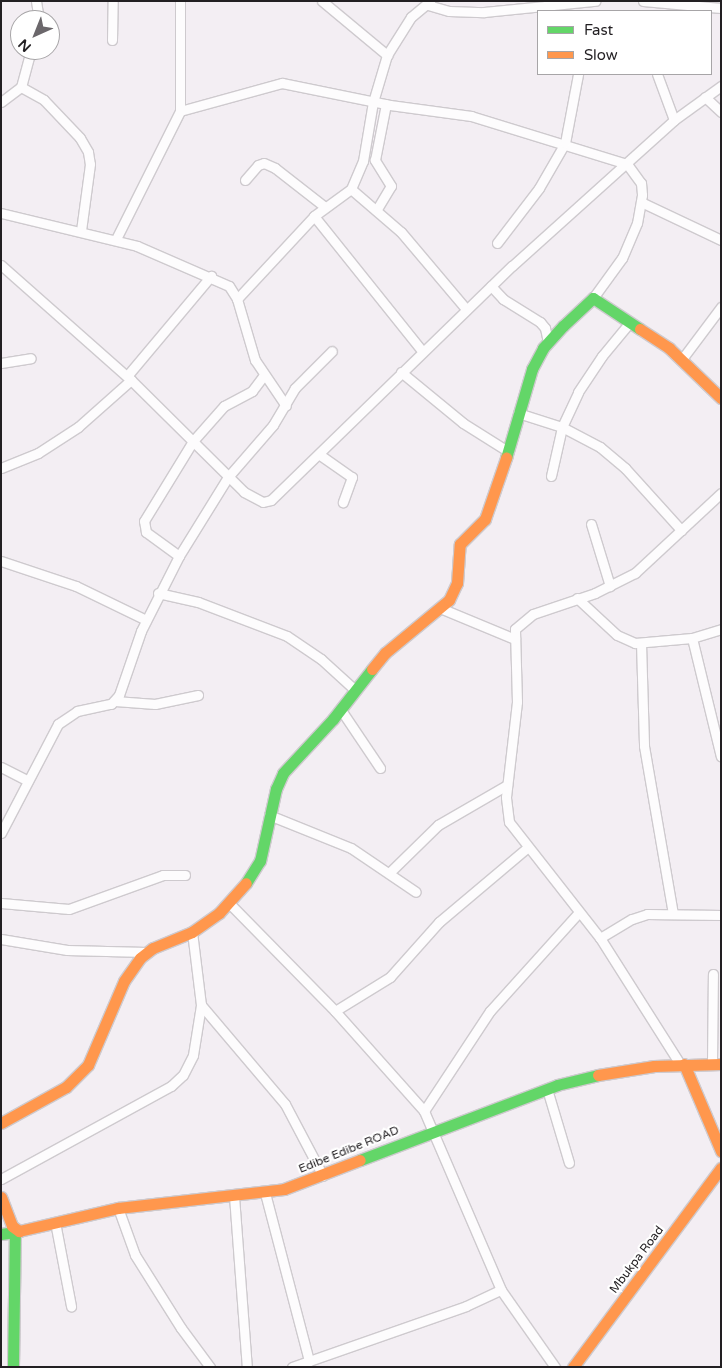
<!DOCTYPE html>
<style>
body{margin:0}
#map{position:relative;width:722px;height:1368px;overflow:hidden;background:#f3eef3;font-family:"Varela Round",sans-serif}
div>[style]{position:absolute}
.roads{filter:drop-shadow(1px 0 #cecace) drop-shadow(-1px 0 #cecace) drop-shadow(0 1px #cecace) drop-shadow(0 -1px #cecace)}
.street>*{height:9px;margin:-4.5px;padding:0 4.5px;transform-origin:4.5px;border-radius:4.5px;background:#fdfcfd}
.fast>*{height:11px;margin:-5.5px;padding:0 5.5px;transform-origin:5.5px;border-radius:5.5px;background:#63d668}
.slow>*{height:11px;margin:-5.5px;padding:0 5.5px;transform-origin:5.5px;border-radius:5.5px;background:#ff974d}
span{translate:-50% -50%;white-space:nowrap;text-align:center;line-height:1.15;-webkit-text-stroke:4.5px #fff;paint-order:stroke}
.street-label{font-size:12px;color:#221f22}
.frame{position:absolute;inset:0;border:2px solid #221f22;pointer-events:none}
.legend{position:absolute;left:537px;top:10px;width:175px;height:65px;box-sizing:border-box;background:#fff;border:1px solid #a7a5a7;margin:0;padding:6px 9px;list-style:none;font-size:15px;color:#221f22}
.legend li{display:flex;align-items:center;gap:10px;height:25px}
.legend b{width:25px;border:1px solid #a7a5a7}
.north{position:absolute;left:10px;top:10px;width:50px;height:50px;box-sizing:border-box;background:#fff;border:1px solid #a7a5a7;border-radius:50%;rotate:224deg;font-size:14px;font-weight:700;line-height:20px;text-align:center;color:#221f22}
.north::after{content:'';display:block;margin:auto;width:18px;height:22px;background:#6b676b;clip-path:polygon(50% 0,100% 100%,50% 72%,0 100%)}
</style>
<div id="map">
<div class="roads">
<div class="street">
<i style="left:36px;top:1px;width:19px;rotate:81deg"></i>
<i style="left:322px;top:1px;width:85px;rotate:39.7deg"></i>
<i style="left:643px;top:1px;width:78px;rotate:5.1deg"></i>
<i style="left:428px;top:5px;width:22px;rotate:16deg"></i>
<i style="left:449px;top:11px;width:35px;rotate:2deg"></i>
<i style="left:484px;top:12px;width:112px;rotate:-5.7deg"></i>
<i style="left:112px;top:40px;width:39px;rotate:-89deg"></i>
<i style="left:657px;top:74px;width:49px;rotate:69.7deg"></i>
<i style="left:21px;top:87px;width:26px;rotate:29deg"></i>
<i style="left:44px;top:100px;width:52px;rotate:46.5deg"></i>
<i style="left:80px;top:138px;width:16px;rotate:60deg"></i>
<i style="left:88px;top:152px;width:12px;rotate:81deg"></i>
<i style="left:90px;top:164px;width:68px;rotate:97.7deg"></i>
<i style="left:705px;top:97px;width:22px;rotate:43deg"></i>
<i style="left:1px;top:102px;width:25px;rotate:-37deg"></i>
<i style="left:21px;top:87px;width:38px;rotate:-75deg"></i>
<i style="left:180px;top:111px;width:106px;rotate:-15.4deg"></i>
<i style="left:282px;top:83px;width:110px;rotate:11.5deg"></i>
<i style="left:390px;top:105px;width:82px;rotate:7.7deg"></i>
<i style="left:471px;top:116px;width:163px;rotate:17.1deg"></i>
<i style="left:627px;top:164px;width:24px;rotate:54deg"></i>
<i style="left:641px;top:183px;width:12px;rotate:85deg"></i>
<i style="left:642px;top:195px;width:28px;rotate:100deg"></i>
<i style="left:637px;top:223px;width:38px;rotate:113deg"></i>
<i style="left:622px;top:258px;width:49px;rotate:125.9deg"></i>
<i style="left:245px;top:180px;width:20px;rotate:-49deg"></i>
<i style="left:258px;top:165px;width:6px;rotate:-18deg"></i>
<i style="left:264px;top:163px;width:12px;rotate:24deg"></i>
<i style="left:275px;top:168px;width:63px;rotate:38deg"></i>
<i style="left:351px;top:189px;width:66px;rotate:40.7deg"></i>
<i style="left:401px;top:232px;width:101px;rotate:49.8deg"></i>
<i style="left:641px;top:202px;width:89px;rotate:25.4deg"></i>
<i style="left:377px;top:209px;width:27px;rotate:-59deg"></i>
<i style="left:391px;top:186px;width:31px;rotate:-122deg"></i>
<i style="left:375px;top:160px;width:57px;rotate:-78.9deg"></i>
<i style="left:1px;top:213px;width:140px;rotate:13.6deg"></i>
<i style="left:137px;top:246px;width:100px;rotate:23.5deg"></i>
<i style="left:229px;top:286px;width:15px;rotate:58deg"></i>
<i style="left:237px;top:299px;width:64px;rotate:73.6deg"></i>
<i style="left:255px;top:360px;width:55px;rotate:56deg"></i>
<i style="left:314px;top:216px;width:173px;rotate:51.3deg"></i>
<i style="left:116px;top:239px;width:143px;rotate:-63.4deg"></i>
<i style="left:180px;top:111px;width:110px;rotate:-90deg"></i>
<i style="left:497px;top:243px;width:69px;rotate:-52.6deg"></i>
<i style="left:539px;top:188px;width:52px;rotate:-60deg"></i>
<i style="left:565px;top:143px;width:70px;rotate:-79.3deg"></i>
<i style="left:1px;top:265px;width:174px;rotate:41.5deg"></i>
<i style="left:131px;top:380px;width:159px;rotate:44.7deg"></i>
<i style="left:244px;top:492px;width:21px;rotate:28deg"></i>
<i style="left:263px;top:502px;width:8px;rotate:-14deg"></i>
<i style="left:271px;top:500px;width:336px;rotate:-44.2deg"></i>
<i style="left:512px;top:266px;width:218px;rotate:-42deg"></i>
<i style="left:674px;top:120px;width:58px;rotate:-35.9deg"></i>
<i style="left:491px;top:286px;width:18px;rotate:47deg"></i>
<i style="left:503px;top:299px;width:44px;rotate:31.9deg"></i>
<i style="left:540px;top:322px;width:8px;rotate:50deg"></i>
<i style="left:545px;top:328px;width:14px;rotate:78deg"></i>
<i style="left:237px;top:299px;width:113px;rotate:-47.1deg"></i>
<i style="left:314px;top:216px;width:46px;rotate:-36.1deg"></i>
<i style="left:351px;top:189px;width:30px;rotate:-67deg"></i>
<i style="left:363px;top:161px;width:60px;rotate:-80.4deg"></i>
<i style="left:373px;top:102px;width:49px;rotate:-73.4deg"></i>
<i style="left:387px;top:55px;width:45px;rotate:-57.7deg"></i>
<i style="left:411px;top:17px;width:25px;rotate:-40deg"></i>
<i style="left:682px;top:359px;width:65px;rotate:-53.1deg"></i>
<i style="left:1px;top:363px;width:30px;rotate:-9deg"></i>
<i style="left:401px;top:372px;width:80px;rotate:39.4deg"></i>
<i style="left:463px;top:423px;width:54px;rotate:32.2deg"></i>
<i style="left:127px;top:376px;width:131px;rotate:-50deg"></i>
<i style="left:518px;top:413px;width:46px;rotate:17.7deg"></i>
<i style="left:562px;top:427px;width:43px;rotate:27.8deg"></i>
<i style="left:600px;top:447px;width:33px;rotate:40deg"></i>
<i style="left:625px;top:468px;width:84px;rotate:47.9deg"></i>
<i style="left:320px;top:455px;width:39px;rotate:35deg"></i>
<i style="left:352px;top:477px;width:27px;rotate:110deg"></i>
<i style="left:1px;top:468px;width:40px;rotate:-22deg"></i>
<i style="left:38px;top:453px;width:48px;rotate:-33deg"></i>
<i style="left:78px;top:427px;width:71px;rotate:-41.6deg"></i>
<i style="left:551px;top:476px;width:50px;rotate:-77.3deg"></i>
<i style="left:562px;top:427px;width:38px;rotate:-65deg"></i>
<i style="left:578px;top:392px;width:43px;rotate:-56.3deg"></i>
<i style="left:602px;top:356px;width:44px;rotate:-50.5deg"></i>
<i style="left:591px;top:524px;width:65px;rotate:73deg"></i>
<i style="left:179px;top:556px;width:41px;rotate:-144deg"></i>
<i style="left:146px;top:532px;width:11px;rotate:-100deg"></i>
<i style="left:144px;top:521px;width:94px;rotate:-58.5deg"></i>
<i style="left:193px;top:441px;width:47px;rotate:-48.5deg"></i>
<i style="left:224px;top:406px;width:32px;rotate:-28deg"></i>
<i style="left:252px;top:391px;width:20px;rotate:-53deg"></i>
<i style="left:1px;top:561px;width:79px;rotate:18.4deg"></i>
<i style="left:76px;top:586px;width:78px;rotate:25.9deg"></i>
<i style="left:158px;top:593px;width:41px;rotate:12.7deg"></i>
<i style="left:198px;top:602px;width:95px;rotate:20.9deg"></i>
<i style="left:287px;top:636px;width:41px;rotate:34.1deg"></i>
<i style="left:321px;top:659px;width:47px;rotate:42.4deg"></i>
<i style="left:577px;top:598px;width:54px;rotate:42.8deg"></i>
<i style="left:617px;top:635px;width:20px;rotate:24deg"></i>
<i style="left:635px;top:643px;width:57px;rotate:-5deg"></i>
<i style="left:692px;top:638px;width:30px;rotate:-17deg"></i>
<i style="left:440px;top:608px;width:81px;rotate:22.5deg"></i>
<i style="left:692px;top:638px;width:122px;rotate:76.3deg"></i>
<i style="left:641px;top:643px;width:103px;rotate:88.3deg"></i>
<i style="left:644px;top:746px;width:170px;rotate:80.2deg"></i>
<i style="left:115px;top:701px;width:40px;rotate:4.3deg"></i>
<i style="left:155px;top:704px;width:44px;rotate:-11.8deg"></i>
<i style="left:341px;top:710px;width:70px;rotate:56.1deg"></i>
<i style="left:1px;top:767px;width:30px;rotate:27deg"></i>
<i style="left:269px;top:815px;width:88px;rotate:21.9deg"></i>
<i style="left:351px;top:848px;width:78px;rotate:34.1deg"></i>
<i style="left:1px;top:833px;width:123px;rotate:-62.4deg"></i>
<i style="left:58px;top:724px;width:23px;rotate:-34deg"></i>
<i style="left:77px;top:711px;width:35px;rotate:-12deg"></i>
<i style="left:111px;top:704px;width:12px;rotate:-48deg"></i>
<i style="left:119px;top:695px;width:68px;rotate:-71deg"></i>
<i style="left:141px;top:631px;width:84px;rotate:-63.1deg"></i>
<i style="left:179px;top:556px;width:93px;rotate:-58.2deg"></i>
<i style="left:228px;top:477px;width:69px;rotate:-49.1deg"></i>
<i style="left:273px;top:425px;width:43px;rotate:-59.3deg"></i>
<i style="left:295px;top:388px;width:52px;rotate:-45deg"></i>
<i style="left:389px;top:873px;width:69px;rotate:-44.4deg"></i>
<i style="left:438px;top:825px;width:80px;rotate:-30.1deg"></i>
<i style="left:1px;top:903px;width:68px;rotate:5deg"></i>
<i style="left:69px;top:909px;width:100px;rotate:-19.9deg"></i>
<i style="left:163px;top:875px;width:22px"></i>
<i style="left:230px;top:904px;width:150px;rotate:45.5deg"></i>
<i style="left:335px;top:1011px;width:134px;rotate:48.3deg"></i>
<i style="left:424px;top:1111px;width:195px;rotate:66.7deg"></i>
<i style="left:501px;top:1290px;width:94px;rotate:55deg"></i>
<i style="left:600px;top:938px;width:37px;rotate:-31deg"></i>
<i style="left:632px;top:919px;width:16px;rotate:-18deg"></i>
<i style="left:647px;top:914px;width:74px;rotate:0.8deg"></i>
<i style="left:1px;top:939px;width:67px;rotate:9.5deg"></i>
<i style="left:67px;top:950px;width:79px;rotate:1.5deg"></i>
<i style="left:201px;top:1005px;width:130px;rotate:49.7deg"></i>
<i style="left:285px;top:1104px;width:81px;rotate:62.2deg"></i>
<i style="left:335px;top:1011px;width:65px;rotate:-31.7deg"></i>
<i style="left:390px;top:977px;width:74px;rotate:-48.3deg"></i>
<i style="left:439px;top:922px;width:115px;rotate:-40.1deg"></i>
<i style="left:680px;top:1064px;width:149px;rotate:-122.4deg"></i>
<i style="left:600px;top:938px;width:147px;rotate:-128.1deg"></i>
<i style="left:509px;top:822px;width:25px;rotate:-97deg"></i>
<i style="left:506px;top:797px;width:96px;rotate:-83.4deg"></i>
<i style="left:517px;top:702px;width:73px;rotate:-91.6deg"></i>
<i style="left:515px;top:629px;width:23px;rotate:-40deg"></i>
<i style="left:533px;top:614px;width:65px;rotate:-18.7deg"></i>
<i style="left:595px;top:593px;width:45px;rotate:-26.6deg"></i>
<i style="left:635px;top:573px;width:117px;rotate:-42.9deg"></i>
<i style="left:712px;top:1064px;width:90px;rotate:-89.4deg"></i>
<i style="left:547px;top:1089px;width:77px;rotate:73.4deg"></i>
<i style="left:424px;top:1111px;width:120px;rotate:-56.6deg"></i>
<i style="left:490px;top:1011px;width:133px;rotate:-48deg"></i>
<i style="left:1px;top:1179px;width:194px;rotate:-28.7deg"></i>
<i style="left:171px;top:1086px;width:16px;rotate:-43deg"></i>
<i style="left:183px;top:1075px;width:22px;rotate:-63deg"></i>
<i style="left:193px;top:1055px;width:51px;rotate:-80.9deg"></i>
<i style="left:201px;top:1005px;width:74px;rotate:-97deg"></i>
<i style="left:265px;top:1193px;width:174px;rotate:75.3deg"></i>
<i style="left:234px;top:1196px;width:171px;rotate:85.7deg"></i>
<i style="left:118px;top:1208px;width:50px;rotate:70.1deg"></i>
<i style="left:135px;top:1255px;width:86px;rotate:57.8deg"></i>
<i style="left:181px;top:1328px;width:49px;rotate:53.4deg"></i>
<i style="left:55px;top:1222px;width:86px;rotate:79.2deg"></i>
<i style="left:292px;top:1367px;width:184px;rotate:-19.3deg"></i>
<i style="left:466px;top:1306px;width:38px;rotate:-25deg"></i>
</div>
<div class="fast">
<i style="left:506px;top:458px;width:93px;rotate:-73.7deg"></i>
<i style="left:532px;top:369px;width:24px;rotate:-62deg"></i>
<i style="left:543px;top:348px;width:30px;rotate:-48deg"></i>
<i style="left:563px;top:326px;width:41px;rotate:-43deg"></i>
<i style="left:593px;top:298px;width:56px;rotate:33.4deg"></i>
<i style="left:246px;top:883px;width:26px;rotate:-58deg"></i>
<i style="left:260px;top:861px;width:74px;rotate:-77.5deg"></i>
<i style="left:276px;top:789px;width:17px;rotate:-66deg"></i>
<i style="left:283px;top:773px;width:74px;rotate:-47.2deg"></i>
<i style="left:333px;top:719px;width:63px;rotate:-52deg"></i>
<i style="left:360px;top:1160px;width:211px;rotate:-20.8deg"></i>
<i style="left:557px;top:1085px;width:42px;rotate:-13.7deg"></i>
<i style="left:1px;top:1234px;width:14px;rotate:-8deg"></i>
<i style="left:13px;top:1367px;width:138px;rotate:-89.2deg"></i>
</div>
<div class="slow">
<i style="left:640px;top:329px;width:35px;rotate:33deg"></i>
<i style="left:669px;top:348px;width:72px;rotate:43.9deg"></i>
<i style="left:372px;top:669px;width:21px;rotate:-51deg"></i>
<i style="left:385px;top:653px;width:83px;rotate:-39.6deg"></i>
<i style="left:449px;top:600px;width:19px;rotate:-65deg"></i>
<i style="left:457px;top:583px;width:39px;rotate:-86deg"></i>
<i style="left:460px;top:544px;width:35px;rotate:-45deg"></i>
<i style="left:485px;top:519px;width:65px;rotate:-71deg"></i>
<i style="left:684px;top:1064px;width:95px;rotate:67deg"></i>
<i style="left:598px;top:1075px;width:57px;rotate:-9.1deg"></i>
<i style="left:654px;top:1066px;width:67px;rotate:-1.7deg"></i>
<i style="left:1px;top:1123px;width:74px;rotate:-29deg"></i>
<i style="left:66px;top:1087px;width:31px;rotate:-45deg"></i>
<i style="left:88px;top:1065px;width:91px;rotate:-66.8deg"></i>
<i style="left:124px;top:981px;width:28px;rotate:-55deg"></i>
<i style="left:140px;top:958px;width:16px;rotate:-38deg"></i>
<i style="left:153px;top:948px;width:42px;rotate:-22.3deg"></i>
<i style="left:192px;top:932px;width:33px;rotate:-35deg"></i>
<i style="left:219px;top:913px;width:40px;rotate:-48deg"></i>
<i style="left:1px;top:1197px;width:31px;rotate:69deg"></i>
<i style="left:12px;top:1226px;width:9px;rotate:36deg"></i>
<i style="left:19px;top:1231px;width:102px;rotate:-13.1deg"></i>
<i style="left:118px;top:1208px;width:167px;rotate:-6.5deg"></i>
<i style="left:284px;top:1189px;width:81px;rotate:-20.9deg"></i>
<i style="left:573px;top:1367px;width:248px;rotate:-53.4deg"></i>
</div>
</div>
<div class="street-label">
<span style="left:349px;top:1150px;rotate:-22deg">Edibe Edibe ROAD</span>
<span style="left:637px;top:1260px;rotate:-53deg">Mbukpa Road</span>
</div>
<div class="frame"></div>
<ul class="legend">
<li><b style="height:6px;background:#63d668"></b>Fast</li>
<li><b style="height:6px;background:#ff974d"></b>Slow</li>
</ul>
<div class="north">N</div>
</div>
